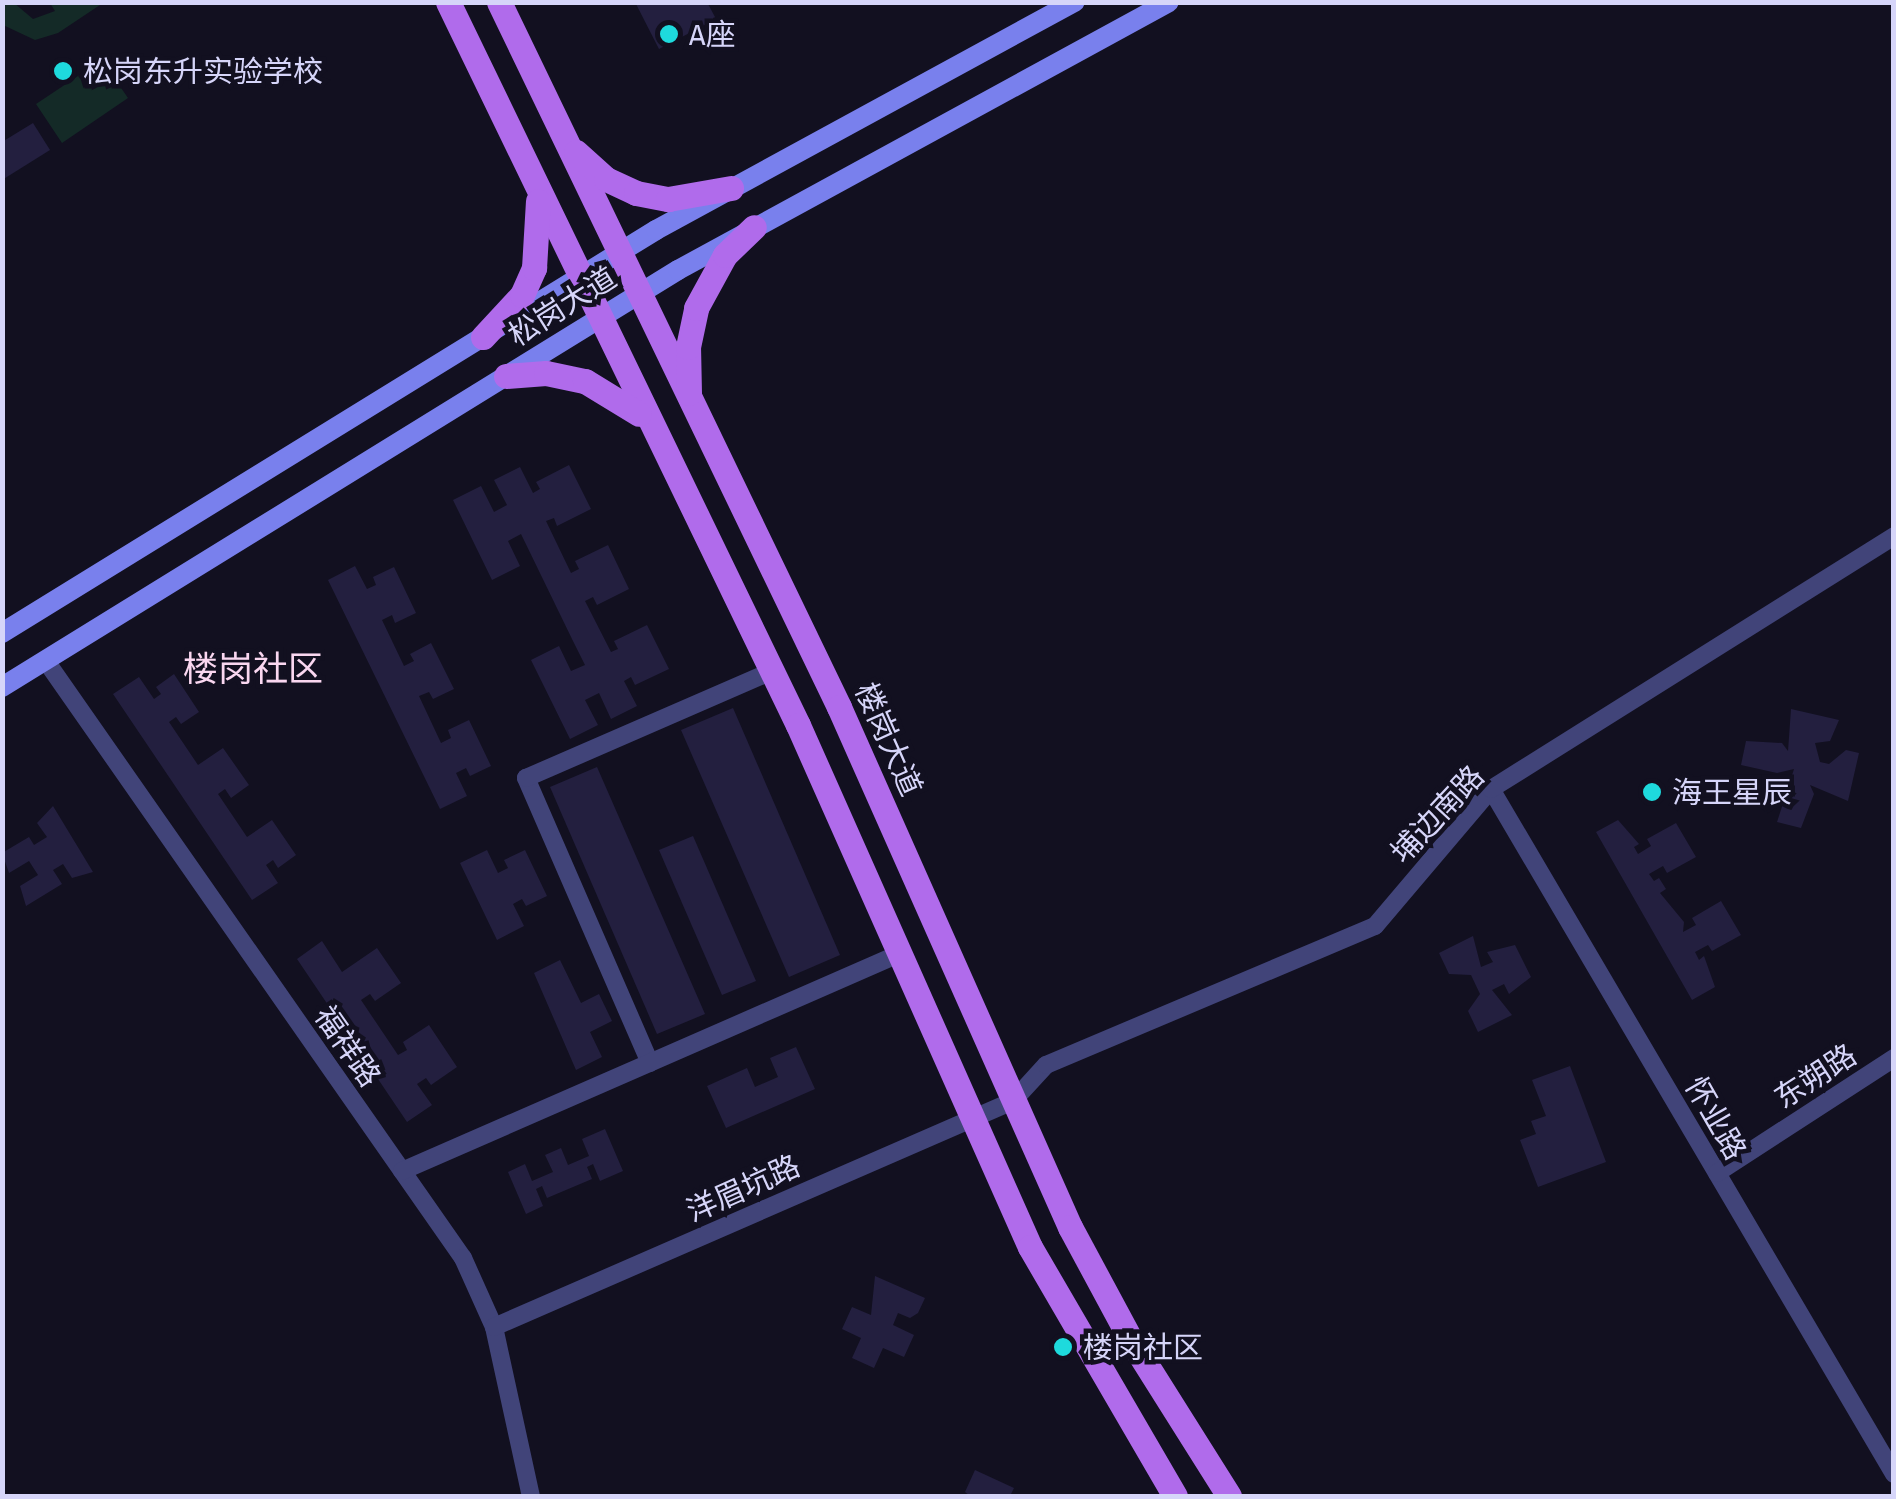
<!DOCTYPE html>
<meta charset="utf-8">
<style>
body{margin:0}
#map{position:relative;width:1896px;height:1499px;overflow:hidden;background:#121020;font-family:"Archivo Narrow","Noto Sans SC",sans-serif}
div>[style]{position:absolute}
.green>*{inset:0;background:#142a27}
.building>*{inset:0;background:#231f3f}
.street>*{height:18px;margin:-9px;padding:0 9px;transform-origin:9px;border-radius:9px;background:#414479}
.secondary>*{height:20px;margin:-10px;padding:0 10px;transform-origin:10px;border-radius:10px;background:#7980ed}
.primary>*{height:25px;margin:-12.5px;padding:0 12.5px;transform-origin:12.5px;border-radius:12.5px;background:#b06beb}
.dots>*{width:28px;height:28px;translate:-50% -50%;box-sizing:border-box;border:5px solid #121020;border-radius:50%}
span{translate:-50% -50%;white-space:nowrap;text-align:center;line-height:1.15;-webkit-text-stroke:9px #121020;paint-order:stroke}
.poi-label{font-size:30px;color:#d6d5f9}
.left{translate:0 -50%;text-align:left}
.street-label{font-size:30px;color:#d6d5f9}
.quarter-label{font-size:35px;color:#fad7f0}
.frame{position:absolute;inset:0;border:5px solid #d6d5f9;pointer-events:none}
</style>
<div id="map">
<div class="green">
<i style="clip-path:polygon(3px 2px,14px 3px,33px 19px,55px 11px,50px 3px,103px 3px,58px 33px,35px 40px,3px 25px)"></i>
<i style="clip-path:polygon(102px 60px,128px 98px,62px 143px,36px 104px)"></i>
</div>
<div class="building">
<i style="clip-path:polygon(635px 2px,707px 2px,716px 19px,659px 49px)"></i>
<i style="clip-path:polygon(33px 123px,50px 150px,2px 180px,2px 142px)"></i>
<i style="clip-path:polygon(569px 465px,591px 509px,557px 526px,554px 518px,546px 521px,571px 573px,579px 569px,575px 561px,608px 545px,629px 589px,597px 605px,593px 597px,585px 601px,611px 652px,618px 649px,614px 641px,647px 625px,669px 669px,635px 685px,631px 677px,624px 681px,637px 706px,611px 719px,599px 693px,585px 700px,598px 725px,570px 739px,531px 660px,559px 646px,571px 671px,585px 665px,572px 639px,521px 534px,508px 541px,520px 566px,492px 580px,453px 500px,481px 486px,494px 512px,507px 505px,494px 480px,520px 467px,533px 493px,540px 489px,536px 482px)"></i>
<i style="clip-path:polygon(355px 566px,367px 589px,376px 585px,373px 577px,394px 567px,416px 613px,395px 623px,392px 615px,382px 620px,404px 666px,414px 661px,410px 654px,431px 643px,454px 689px,433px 699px,429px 692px,419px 696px,441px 743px,451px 738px,448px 730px,469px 720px,491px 766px,470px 776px,466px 768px,456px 773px,467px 796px,440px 809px,328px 580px)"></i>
<i style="clip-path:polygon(174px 674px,199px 712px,181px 724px,176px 717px,169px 722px,198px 765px,223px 748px,249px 785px,231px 798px,225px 789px,218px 794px,247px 837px,272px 820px,296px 855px,278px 868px,273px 860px,266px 865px,278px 883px,252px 900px,113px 694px,139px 677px,154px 699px,161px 694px,156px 687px)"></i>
<i style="clip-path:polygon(733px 708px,840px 955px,789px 977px,681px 730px)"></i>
<i style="clip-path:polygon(1791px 709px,1839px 720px,1830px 741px,1815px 743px,1820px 762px,1829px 764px,1846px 750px,1859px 753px,1848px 801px,1810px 785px,1814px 794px,1801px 828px,1777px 822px,1794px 769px,1777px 773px,1741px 765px,1746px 741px,1782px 743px,1788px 751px)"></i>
<i style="clip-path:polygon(597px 767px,705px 1014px,657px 1034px,550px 787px)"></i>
<i style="clip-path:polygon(53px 806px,93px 872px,72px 878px,63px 864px,53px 870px,62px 884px,26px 906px,20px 886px,38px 875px,29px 861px,9px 873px,2px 853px,29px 837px,34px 845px,47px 837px,37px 823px)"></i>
<i style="clip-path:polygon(1618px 820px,1639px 844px,1634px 847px,1638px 854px,1651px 846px,1647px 839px,1676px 823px,1696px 857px,1667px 873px,1663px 866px,1649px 874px,1654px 881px,1659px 878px,1666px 889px,1660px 893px,1684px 922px,1683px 932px,1696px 925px,1692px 918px,1721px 901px,1741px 935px,1712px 951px,1708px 945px,1695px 952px,1699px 960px,1704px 956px,1715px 987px,1692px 1000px,1596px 832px)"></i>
<i style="clip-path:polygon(693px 836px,756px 981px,722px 995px,659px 850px)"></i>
<i style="clip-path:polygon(487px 850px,498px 873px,508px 868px,504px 860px,525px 850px,547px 896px,526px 906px,522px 899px,513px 904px,524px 926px,497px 940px,460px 863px)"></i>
<i style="clip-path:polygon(1473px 936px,1481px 967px,1493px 962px,1487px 952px,1515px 945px,1531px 977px,1509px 994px,1504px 984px,1492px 990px,1512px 1015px,1478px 1032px,1468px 1011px,1480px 994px,1471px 975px,1449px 974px,1439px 953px)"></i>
<i style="clip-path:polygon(322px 941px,342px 972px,377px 948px,401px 983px,375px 1001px,370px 994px,361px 1000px,398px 1055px,407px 1050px,403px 1042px,429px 1025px,457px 1067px,431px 1085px,426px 1078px,417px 1084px,432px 1105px,407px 1122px,297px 959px)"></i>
<i style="clip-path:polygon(560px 960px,581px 1003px,599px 994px,612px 1021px,590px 1032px,602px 1057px,576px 1070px,534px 973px)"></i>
<i style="clip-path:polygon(796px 1047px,815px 1089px,726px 1128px,707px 1086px,747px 1068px,755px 1087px,778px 1077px,770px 1058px)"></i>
<i style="clip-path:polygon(1570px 1066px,1606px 1162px,1538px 1187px,1520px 1140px,1536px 1134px,1531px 1121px,1546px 1116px,1532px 1080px)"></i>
<i style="clip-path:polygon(605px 1129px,623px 1171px,600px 1181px,593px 1164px,587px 1167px,592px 1179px,547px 1198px,542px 1186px,536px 1189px,543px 1206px,526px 1214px,508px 1172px,525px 1164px,532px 1181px,553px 1172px,545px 1155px,561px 1148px,568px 1165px,589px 1156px,582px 1139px)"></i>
<i style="clip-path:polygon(875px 1276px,925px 1298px,918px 1313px,910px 1318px,898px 1313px,893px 1325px,914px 1335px,904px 1357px,883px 1348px,874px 1368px,852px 1358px,861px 1338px,842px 1329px,852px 1307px,871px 1315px)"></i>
<i style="clip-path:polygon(975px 1470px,1014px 1488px,1010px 1496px,970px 1496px,965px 1492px)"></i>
</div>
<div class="street">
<i style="left:46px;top:661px;width:728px;rotate:55.07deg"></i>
<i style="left:463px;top:1258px;width:76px;rotate:65.8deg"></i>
<i style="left:494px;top:1327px;width:173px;rotate:77.7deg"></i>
<i style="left:1491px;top:789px;width:795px;rotate:59.53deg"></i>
<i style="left:650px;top:1063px;width:311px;rotate:-113.5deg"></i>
<i style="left:526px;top:778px;width:268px;rotate:-23.5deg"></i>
<i style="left:402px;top:1171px;width:542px;rotate:-23.59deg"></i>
<i style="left:1717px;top:1173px;width:211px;rotate:-33deg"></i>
<i style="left:494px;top:1327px;width:566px;rotate:-23.53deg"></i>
<i style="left:1013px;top:1101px;width:49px;rotate:-47.5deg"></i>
<i style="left:1046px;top:1065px;width:357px;rotate:-22.9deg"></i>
<i style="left:1375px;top:926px;width:180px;rotate:-49.7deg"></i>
<i style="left:1491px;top:789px;width:476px;rotate:-32.1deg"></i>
</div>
<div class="secondary">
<i style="left:2px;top:633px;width:768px;rotate:-31.64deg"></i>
<i style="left:656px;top:230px;width:477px;rotate:-28.6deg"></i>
<i style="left:2px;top:687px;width:794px;rotate:-31.67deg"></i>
<i style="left:678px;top:270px;width:559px;rotate:-28.63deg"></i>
</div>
<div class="primary">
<i style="left:448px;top:2px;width:803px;rotate:64.17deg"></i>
<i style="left:798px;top:725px;width:571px;rotate:66.04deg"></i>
<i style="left:1030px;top:1247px;width:288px;rotate:59.8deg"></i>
<i style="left:499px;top:2px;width:783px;rotate:64.25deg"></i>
<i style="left:839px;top:707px;width:569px;rotate:66.05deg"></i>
<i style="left:1070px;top:1227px;width:131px;rotate:61.7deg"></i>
<i style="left:1132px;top:1342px;width:182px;rotate:57.8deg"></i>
<i style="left:576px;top:152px;width:40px;rotate:42deg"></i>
<i style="left:606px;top:179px;width:33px;rotate:25deg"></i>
<i style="left:636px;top:193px;width:33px;rotate:11deg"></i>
<i style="left:668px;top:199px;width:64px;rotate:-9.9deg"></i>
<i style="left:483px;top:337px;width:57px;rotate:-47.1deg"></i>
<i style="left:522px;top:295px;width:30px;rotate:-66deg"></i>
<i style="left:534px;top:268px;width:67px;rotate:-86.6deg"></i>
<i style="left:506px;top:376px;width:40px;rotate:-4.3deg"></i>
<i style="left:546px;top:373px;width:40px;rotate:12deg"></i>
<i style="left:585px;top:381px;width:63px;rotate:31.4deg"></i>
<i style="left:689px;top:393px;width:46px;rotate:-91.2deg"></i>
<i style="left:688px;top:347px;width:40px;rotate:-78deg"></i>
<i style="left:696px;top:308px;width:60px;rotate:-61.3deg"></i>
<i style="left:725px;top:255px;width:40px;rotate:-44deg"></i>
</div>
<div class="dots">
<i style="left:669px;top:34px;background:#1edadd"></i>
<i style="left:63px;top:71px;background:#1edadd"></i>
<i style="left:1652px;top:792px;background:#1edadd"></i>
<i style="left:1063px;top:1347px;background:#1edadd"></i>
</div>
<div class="poi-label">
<span class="left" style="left:689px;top:34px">A座</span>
<span class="left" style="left:83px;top:71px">松岗东升实验学校</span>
<span class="left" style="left:1672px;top:792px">海王星辰</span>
<span class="left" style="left:1083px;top:1347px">楼岗社区</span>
</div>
<div class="street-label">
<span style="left:562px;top:306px;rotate:-32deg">松岗大道</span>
<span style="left:889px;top:739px;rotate:66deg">楼岗大道</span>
<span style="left:1437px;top:814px;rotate:-47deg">埔边南路</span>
<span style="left:348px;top:1046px;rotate:55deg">福祥路</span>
<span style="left:1815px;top:1076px;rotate:-33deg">东朔路</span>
<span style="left:1716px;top:1118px;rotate:60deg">怀业路</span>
<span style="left:743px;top:1188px;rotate:-24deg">洋眉坑路</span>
</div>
<div class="quarter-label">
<span style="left:253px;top:669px">楼岗社区</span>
</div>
<div class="frame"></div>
</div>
